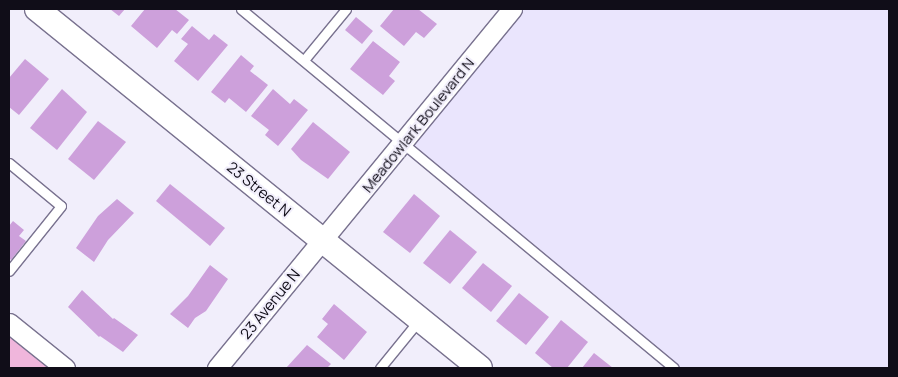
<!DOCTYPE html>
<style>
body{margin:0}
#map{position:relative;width:898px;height:377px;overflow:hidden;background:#f1eefb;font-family:Manrope,sans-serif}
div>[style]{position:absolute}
.built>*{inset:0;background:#eae5fd}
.green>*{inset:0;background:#f0b6dc}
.building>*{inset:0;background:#cda0db}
.roads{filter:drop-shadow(1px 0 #79728f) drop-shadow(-1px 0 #79728f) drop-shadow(0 1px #79728f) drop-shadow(0 -1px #79728f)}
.service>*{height:9px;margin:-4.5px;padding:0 4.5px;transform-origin:4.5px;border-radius:4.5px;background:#fff}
.minor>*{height:19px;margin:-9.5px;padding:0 9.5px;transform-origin:9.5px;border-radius:9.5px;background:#fff}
.tertiary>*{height:24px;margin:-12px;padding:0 12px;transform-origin:12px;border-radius:12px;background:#fff}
span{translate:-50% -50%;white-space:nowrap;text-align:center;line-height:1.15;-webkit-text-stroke:4px #f1eefb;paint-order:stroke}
.street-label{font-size:15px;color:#100d18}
.frame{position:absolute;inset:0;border:10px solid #100d18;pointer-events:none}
</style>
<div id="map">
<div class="built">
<i style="clip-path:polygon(512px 9px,889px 9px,889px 368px,675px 368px,403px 144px)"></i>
</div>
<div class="green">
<i style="clip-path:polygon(9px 323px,65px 368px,9px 368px)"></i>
</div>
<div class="building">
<i style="clip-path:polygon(110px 9px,125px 9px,119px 16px)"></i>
<i style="clip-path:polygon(145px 9px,175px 9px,189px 20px,177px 34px,172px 30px,157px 48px,131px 26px)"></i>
<i style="clip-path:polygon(394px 9px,418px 9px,437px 24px,424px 38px,416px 32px,404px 46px,380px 26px)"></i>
<i style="clip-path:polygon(356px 17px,373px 31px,362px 44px,345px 30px)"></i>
<i style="clip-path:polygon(192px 26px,209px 40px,214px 34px,228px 45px,198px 81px,174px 61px,188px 44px,181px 39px)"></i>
<i style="clip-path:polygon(373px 41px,400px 62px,389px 76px,395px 81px,383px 95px,350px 69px)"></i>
<i style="clip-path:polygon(241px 55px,254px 66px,250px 71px,268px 85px,246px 112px,229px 98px,225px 103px,211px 92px)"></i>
<i style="clip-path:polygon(25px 59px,49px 79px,19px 115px,9px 107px,9px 78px)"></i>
<i style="clip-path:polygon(62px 89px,87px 112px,57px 150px,30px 128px)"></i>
<i style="clip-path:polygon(273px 89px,290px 104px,294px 99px,308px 110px,278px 146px,265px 135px,269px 130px,251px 116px)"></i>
<i style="clip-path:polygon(98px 121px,126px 142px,94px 180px,68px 159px)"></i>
<i style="clip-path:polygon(313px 122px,350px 152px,328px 179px,301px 160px,291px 149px)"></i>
<i style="clip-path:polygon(170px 184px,225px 228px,210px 246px,156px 201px)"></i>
<i style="clip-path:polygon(414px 194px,440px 216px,410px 253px,383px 232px)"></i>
<i style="clip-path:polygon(117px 199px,134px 213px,108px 240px,94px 262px,76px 248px,98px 216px)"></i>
<i style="clip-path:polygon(13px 221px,24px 230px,19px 236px,26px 241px,11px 260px,9px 258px,9px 226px)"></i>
<i style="clip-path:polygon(450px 230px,477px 252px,450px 284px,423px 263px)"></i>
<i style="clip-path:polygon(483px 263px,512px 286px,491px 312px,462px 288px)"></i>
<i style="clip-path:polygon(210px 265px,228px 279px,206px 311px,195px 318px,188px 328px,170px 314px,188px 296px)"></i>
<i style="clip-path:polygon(82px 290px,113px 319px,114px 318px,138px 335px,123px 352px,100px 336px,99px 337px,68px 307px)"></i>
<i style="clip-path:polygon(519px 293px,549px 317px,526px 345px,496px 321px)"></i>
<i style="clip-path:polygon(334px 304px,367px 332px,344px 360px,317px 337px,328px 324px,322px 319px)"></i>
<i style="clip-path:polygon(561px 320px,588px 342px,567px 368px,553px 368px,535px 353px)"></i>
<i style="clip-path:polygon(307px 345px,331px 364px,327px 368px,286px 368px)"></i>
<i style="clip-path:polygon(594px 353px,613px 368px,582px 368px)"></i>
</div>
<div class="roads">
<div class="service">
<i style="left:241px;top:9px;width:562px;rotate:39.66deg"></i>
<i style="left:304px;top:60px;width:66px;rotate:-50.5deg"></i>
<i style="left:9px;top:163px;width:67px;rotate:39.6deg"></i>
<i style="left:61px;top:206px;width:83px;rotate:128.7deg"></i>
<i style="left:380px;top:368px;width:63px;rotate:-50.8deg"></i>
</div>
<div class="minor">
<i style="left:9px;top:323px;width:72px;rotate:38.8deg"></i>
<i style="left:217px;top:368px;width:465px;rotate:-50.6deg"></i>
</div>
<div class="tertiary">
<i style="left:37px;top:9px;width:570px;rotate:39.02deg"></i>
</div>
</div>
<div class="street-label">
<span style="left:418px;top:125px;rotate:-51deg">Meadowlark Boulevard N</span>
<span style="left:259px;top:189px;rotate:39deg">23 Street N</span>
<span style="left:270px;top:304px;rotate:-51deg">23 Avenue N</span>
</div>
<div class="frame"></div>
</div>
